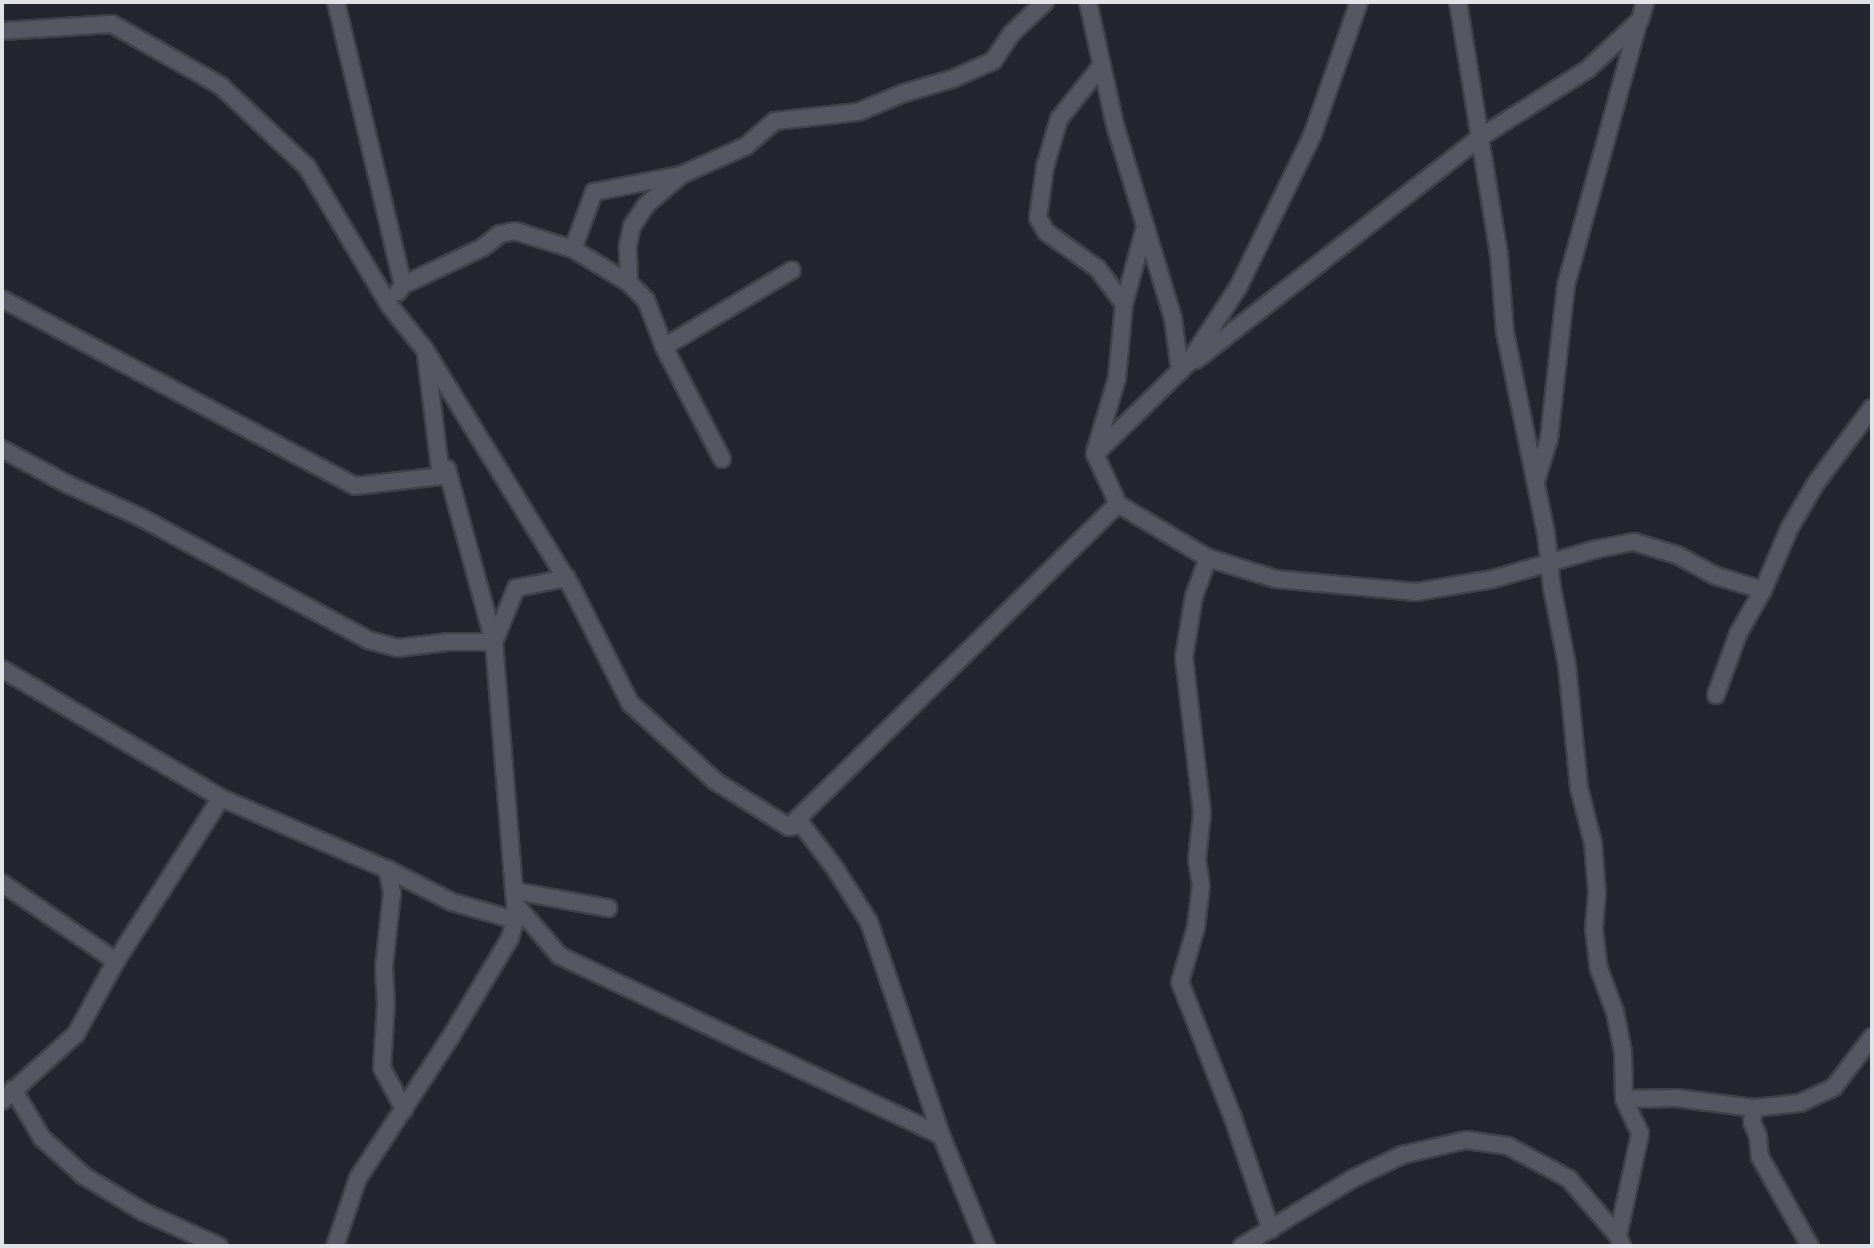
<!DOCTYPE html>
<style>
body{margin:0}
#map{position:relative;width:1874px;height:1248px;overflow:hidden;background:#25252f;font-family:Overpass,sans-serif}
div>[style]{position:absolute}
.roads{filter:drop-shadow(2px 0 #414149) drop-shadow(-2px 0 #414149) drop-shadow(0 2px #414149) drop-shadow(0 -2px #414149)}
.street>*{height:16px;margin:-8px;padding:0 8px;transform-origin:8px;border-radius:8px;background:#575763}
span{translate:-50% -50%;white-space:nowrap;text-align:center;line-height:1.15;-webkit-text-stroke:7px #1c1b25;paint-order:stroke}
.frame{position:absolute;inset:0;border:4px solid #e2e2e8;pointer-events:none}
</style>
<div id="map">
<div class="roads">
<div class="street">
<i style="left:336px;top:2px;width:291px;rotate:76.7deg"></i>
<i style="left:403px;top:285px;width:9px;rotate:126deg"></i>
<i style="left:1088px;top:2px;width:126px;rotate:77.6deg"></i>
<i style="left:1115px;top:125px;width:202px;rotate:73.3deg"></i>
<i style="left:1173px;top:318px;width:54px;rotate:82.6deg"></i>
<i style="left:1359px;top:2px;width:142px;rotate:109.3deg"></i>
<i style="left:1312px;top:136px;width:167px;rotate:116deg"></i>
<i style="left:1239px;top:286px;width:91px;rotate:123.3deg"></i>
<i style="left:1189px;top:362px;width:132px;rotate:135.6deg"></i>
<i style="left:1095px;top:454px;width:55px;rotate:65.3deg"></i>
<i style="left:1118px;top:504px;width:105px;rotate:31deg"></i>
<i style="left:1208px;top:558px;width:71px;rotate:17.2deg"></i>
<i style="left:1276px;top:579px;width:141px;rotate:5.3deg"></i>
<i style="left:1416px;top:592px;width:78px;rotate:-9.6deg"></i>
<i style="left:1493px;top:579px;width:108px;rotate:-16.1deg"></i>
<i style="left:1597px;top:549px;width:38px;rotate:-11deg"></i>
<i style="left:1634px;top:542px;width:45px;rotate:16.8deg"></i>
<i style="left:1677px;top:555px;width:44px;rotate:28.3deg"></i>
<i style="left:1716px;top:576px;width:49px;rotate:16.6deg"></i>
<i style="left:1763px;top:590px;width:66px;rotate:-66.9deg"></i>
<i style="left:1789px;top:529px;width:53px;rotate:-59.6deg"></i>
<i style="left:1816px;top:483px;width:94px;rotate:-53.3deg"></i>
<i style="left:1458px;top:2px;width:255px;rotate:80.8deg"></i>
<i style="left:1499px;top:254px;width:78px;rotate:85.6deg"></i>
<i style="left:1505px;top:332px;width:205px;rotate:78.5deg"></i>
<i style="left:1546px;top:533px;width:55px;rotate:83.8deg"></i>
<i style="left:1552px;top:588px;width:78px;rotate:79deg"></i>
<i style="left:1567px;top:665px;width:124px;rotate:84.4deg"></i>
<i style="left:1579px;top:788px;width:57px;rotate:75.7deg"></i>
<i style="left:1593px;top:843px;width:50px;rotate:85.4deg"></i>
<i style="left:1597px;top:893px;width:37px;rotate:95deg"></i>
<i style="left:1594px;top:930px;width:39px;rotate:83deg"></i>
<i style="left:1599px;top:969px;width:46px;rotate:69.6deg"></i>
<i style="left:1615px;top:1012px;width:41px;rotate:78.7deg"></i>
<i style="left:1623px;top:1052px;width:47px;rotate:88.8deg"></i>
<i style="left:1624px;top:1099px;width:38px;rotate:65deg"></i>
<i style="left:1640px;top:1134px;width:104px;rotate:102.2deg"></i>
<i style="left:2px;top:31px;width:110px;rotate:-3.6deg"></i>
<i style="left:112px;top:24px;width:125px;rotate:29.6deg"></i>
<i style="left:221px;top:86px;width:118px;rotate:43.3deg"></i>
<i style="left:307px;top:167px;width:162px;rotate:59.2deg"></i>
<i style="left:390px;top:306px;width:56px;rotate:51.5deg"></i>
<i style="left:425px;top:350px;width:278px;rotate:58.3deg"></i>
<i style="left:571px;top:586px;width:131px;rotate:63.2deg"></i>
<i style="left:630px;top:703px;width:115px;rotate:42.5deg"></i>
<i style="left:715px;top:781px;width:87px;rotate:31.9deg"></i>
<i style="left:789px;top:827px;width:13px;rotate:-9deg"></i>
<i style="left:802px;top:825px;width:53px;rotate:52.7deg"></i>
<i style="left:834px;top:867px;width:65px;rotate:57.5deg"></i>
<i style="left:869px;top:922px;width:225px;rotate:71.3deg"></i>
<i style="left:1102px;top:65px;width:69px;rotate:128.5deg"></i>
<i style="left:1059px;top:119px;width:50px;rotate:106.3deg"></i>
<i style="left:1045px;top:167px;width:51px;rotate:97.8deg"></i>
<i style="left:1038px;top:218px;width:16px;rotate:60deg"></i>
<i style="left:1046px;top:232px;width:64px;rotate:35.4deg"></i>
<i style="left:1098px;top:269px;width:44px;rotate:53.4deg"></i>
<i style="left:573px;top:249px;width:61px;rotate:-69.8deg"></i>
<i style="left:594px;top:192px;width:89px;rotate:-11.1deg"></i>
<i style="left:681px;top:175px;width:71px;rotate:-24deg"></i>
<i style="left:746px;top:146px;width:38px;rotate:-41deg"></i>
<i style="left:775px;top:121px;width:83px;rotate:-6.2deg"></i>
<i style="left:858px;top:112px;width:50px;rotate:-22.4deg"></i>
<i style="left:904px;top:93px;width:50px;rotate:-16.3deg"></i>
<i style="left:952px;top:79px;width:45px;rotate:-23.7deg"></i>
<i style="left:993px;top:61px;width:34px;rotate:-56deg"></i>
<i style="left:1012px;top:33px;width:45px;rotate:-43.2deg"></i>
<i style="left:629px;top:283px;width:38px;rotate:-92deg"></i>
<i style="left:628px;top:245px;width:19px;rotate:-78deg"></i>
<i style="left:632px;top:226px;width:25px;rotate:-56deg"></i>
<i style="left:646px;top:205px;width:45px;rotate:-40.5deg"></i>
<i style="left:403px;top:285px;width:87px;rotate:-25.1deg"></i>
<i style="left:482px;top:248px;width:23px;rotate:-38deg"></i>
<i style="left:500px;top:234px;width:15px;rotate:-11deg"></i>
<i style="left:515px;top:231px;width:61px;rotate:17.2deg"></i>
<i style="left:573px;top:249px;width:66px;rotate:31.3deg"></i>
<i style="left:629px;top:283px;width:24px;rotate:45deg"></i>
<i style="left:646px;top:300px;width:50px;rotate:69deg"></i>
<i style="left:664px;top:347px;width:126px;rotate:62.6deg"></i>
<i style="left:2px;top:299px;width:399px;rotate:27.9deg"></i>
<i style="left:355px;top:486px;width:87px;rotate:-6.6deg"></i>
<i style="left:664px;top:347px;width:149px;rotate:-31deg"></i>
<i style="left:426px;top:356px;width:121px;rotate:82.9deg"></i>
<i style="left:441px;top:476px;width:9px;rotate:-49deg"></i>
<i style="left:447px;top:469px;width:179px;rotate:74.8deg"></i>
<i style="left:494px;top:642px;width:263px;rotate:85.4deg"></i>
<i style="left:1196px;top:360px;width:363px;rotate:-38.1deg"></i>
<i style="left:1482px;top:136px;width:125px;rotate:-32.3deg"></i>
<i style="left:1588px;top:69px;width:71px;rotate:-43.3deg"></i>
<i style="left:1640px;top:20px;width:19px;rotate:-74deg"></i>
<i style="left:2px;top:449px;width:74px;rotate:28.3deg"></i>
<i style="left:67px;top:484px;width:80px;rotate:24.3deg"></i>
<i style="left:140px;top:517px;width:259px;rotate:28.3deg"></i>
<i style="left:368px;top:640px;width:30px;rotate:15deg"></i>
<i style="left:397px;top:648px;width:50px;rotate:-6.8deg"></i>
<i style="left:447px;top:642px;width:47px"></i>
<i style="left:494px;top:642px;width:58px;rotate:-67.8deg"></i>
<i style="left:516px;top:588px;width:52px;rotate:-11.1deg"></i>
<i style="left:1095px;top:452px;width:77px;rotate:-73.4deg"></i>
<i style="left:1117px;top:378px;width:74px;rotate:-84.6deg"></i>
<i style="left:1124px;top:304px;width:80px;rotate:-74.7deg"></i>
<i style="left:1536px;top:481px;width:44px;rotate:-72.8deg"></i>
<i style="left:1549px;top:439px;width:155px;rotate:-83.7deg"></i>
<i style="left:1566px;top:285px;width:268px;rotate:-74.6deg"></i>
<i style="left:1208px;top:558px;width:40px;rotate:110.2deg"></i>
<i style="left:1194px;top:596px;width:62px;rotate:99.3deg"></i>
<i style="left:1184px;top:657px;width:157px;rotate:83.4deg"></i>
<i style="left:1202px;top:813px;width:47px;rotate:96.1deg"></i>
<i style="left:1197px;top:860px;width:26px;rotate:81deg"></i>
<i style="left:1201px;top:886px;width:41px;rotate:97deg"></i>
<i style="left:1196px;top:927px;width:57px;rotate:106.2deg"></i>
<i style="left:1180px;top:982px;width:146px;rotate:68.7deg"></i>
<i style="left:1233px;top:1118px;width:118px;rotate:71.3deg"></i>
<i style="left:2px;top:669px;width:254px;rotate:30.5deg"></i>
<i style="left:221px;top:798px;width:181px;rotate:23.2deg"></i>
<i style="left:387px;top:869px;width:73px;rotate:26.9deg"></i>
<i style="left:452px;top:902px;width:66px;rotate:15.9deg"></i>
<i style="left:515px;top:920px;width:16px;rotate:-90deg"></i>
<i style="left:515px;top:904px;width:69px;rotate:49.1deg"></i>
<i style="left:560px;top:956px;width:421px;rotate:25.2deg"></i>
<i style="left:941px;top:1135px;width:120px;rotate:67.9deg"></i>
<i style="left:1716px;top:695px;width:65px;rotate:-70.2deg"></i>
<i style="left:1738px;top:634px;width:51px;rotate:-60.4deg"></i>
<i style="left:789px;top:827px;width:461px;rotate:-44.5deg"></i>
<i style="left:387px;top:869px;width:25px;rotate:78deg"></i>
<i style="left:392px;top:893px;width:74px;rotate:96.2deg"></i>
<i style="left:384px;top:967px;width:36px;rotate:87deg"></i>
<i style="left:386px;top:1003px;width:65px;rotate:93.5deg"></i>
<i style="left:382px;top:1068px;width:47px;rotate:61.8deg"></i>
<i style="left:2px;top:883px;width:138px;rotate:34.4deg"></i>
<i style="left:515px;top:891px;width:95px;rotate:10.4deg"></i>
<i style="left:13px;top:1089px;width:57px;rotate:59.4deg"></i>
<i style="left:42px;top:1138px;width:57px;rotate:42.1deg"></i>
<i style="left:84px;top:1176px;width:70px;rotate:31deg"></i>
<i style="left:144px;top:1212px;width:82px;rotate:24.4deg"></i>
<i style="left:1624px;top:1099px;width:52px;rotate:-1.1deg"></i>
<i style="left:1676px;top:1098px;width:79px;rotate:7.3deg"></i>
<i style="left:1754px;top:1108px;width:46px;rotate:-6.2deg"></i>
<i style="left:1800px;top:1103px;width:38px;rotate:-25deg"></i>
<i style="left:1834px;top:1087px;width:63px;rotate:-52.8deg"></i>
<i style="left:2px;top:1101px;width:100px;rotate:-42.2deg"></i>
<i style="left:76px;top:1034px;width:83px;rotate:-61.3deg"></i>
<i style="left:116px;top:961px;width:194px;rotate:-57.2deg"></i>
<i style="left:1754px;top:1108px;width:14px;rotate:98deg"></i>
<i style="left:1752px;top:1122px;width:15px;rotate:67deg"></i>
<i style="left:1758px;top:1136px;width:21px;rotate:85deg"></i>
<i style="left:1760px;top:1157px;width:102px;rotate:60.7deg"></i>
<i style="left:335px;top:1246px;width:72px;rotate:-71.3deg"></i>
<i style="left:358px;top:1178px;width:168px;rotate:-56.7deg"></i>
<i style="left:450px;top:1038px;width:117px;rotate:-59deg"></i>
<i style="left:510px;top:938px;width:19px;rotate:-74deg"></i>
<i style="left:1242px;top:1246px;width:129px;rotate:-31.3deg"></i>
<i style="left:1352px;top:1179px;width:55px;rotate:-25.6deg"></i>
<i style="left:1402px;top:1155px;width:66px;rotate:-13.2deg"></i>
<i style="left:1466px;top:1140px;width:42px;rotate:8.1deg"></i>
<i style="left:1508px;top:1146px;width:69px;rotate:28.4deg"></i>
<i style="left:1569px;top:1179px;width:75px;rotate:49.3deg"></i>
<i style="left:1618px;top:1236px;width:11px;rotate:68deg"></i>
</div>
</div>
<div class="frame"></div>
</div>
